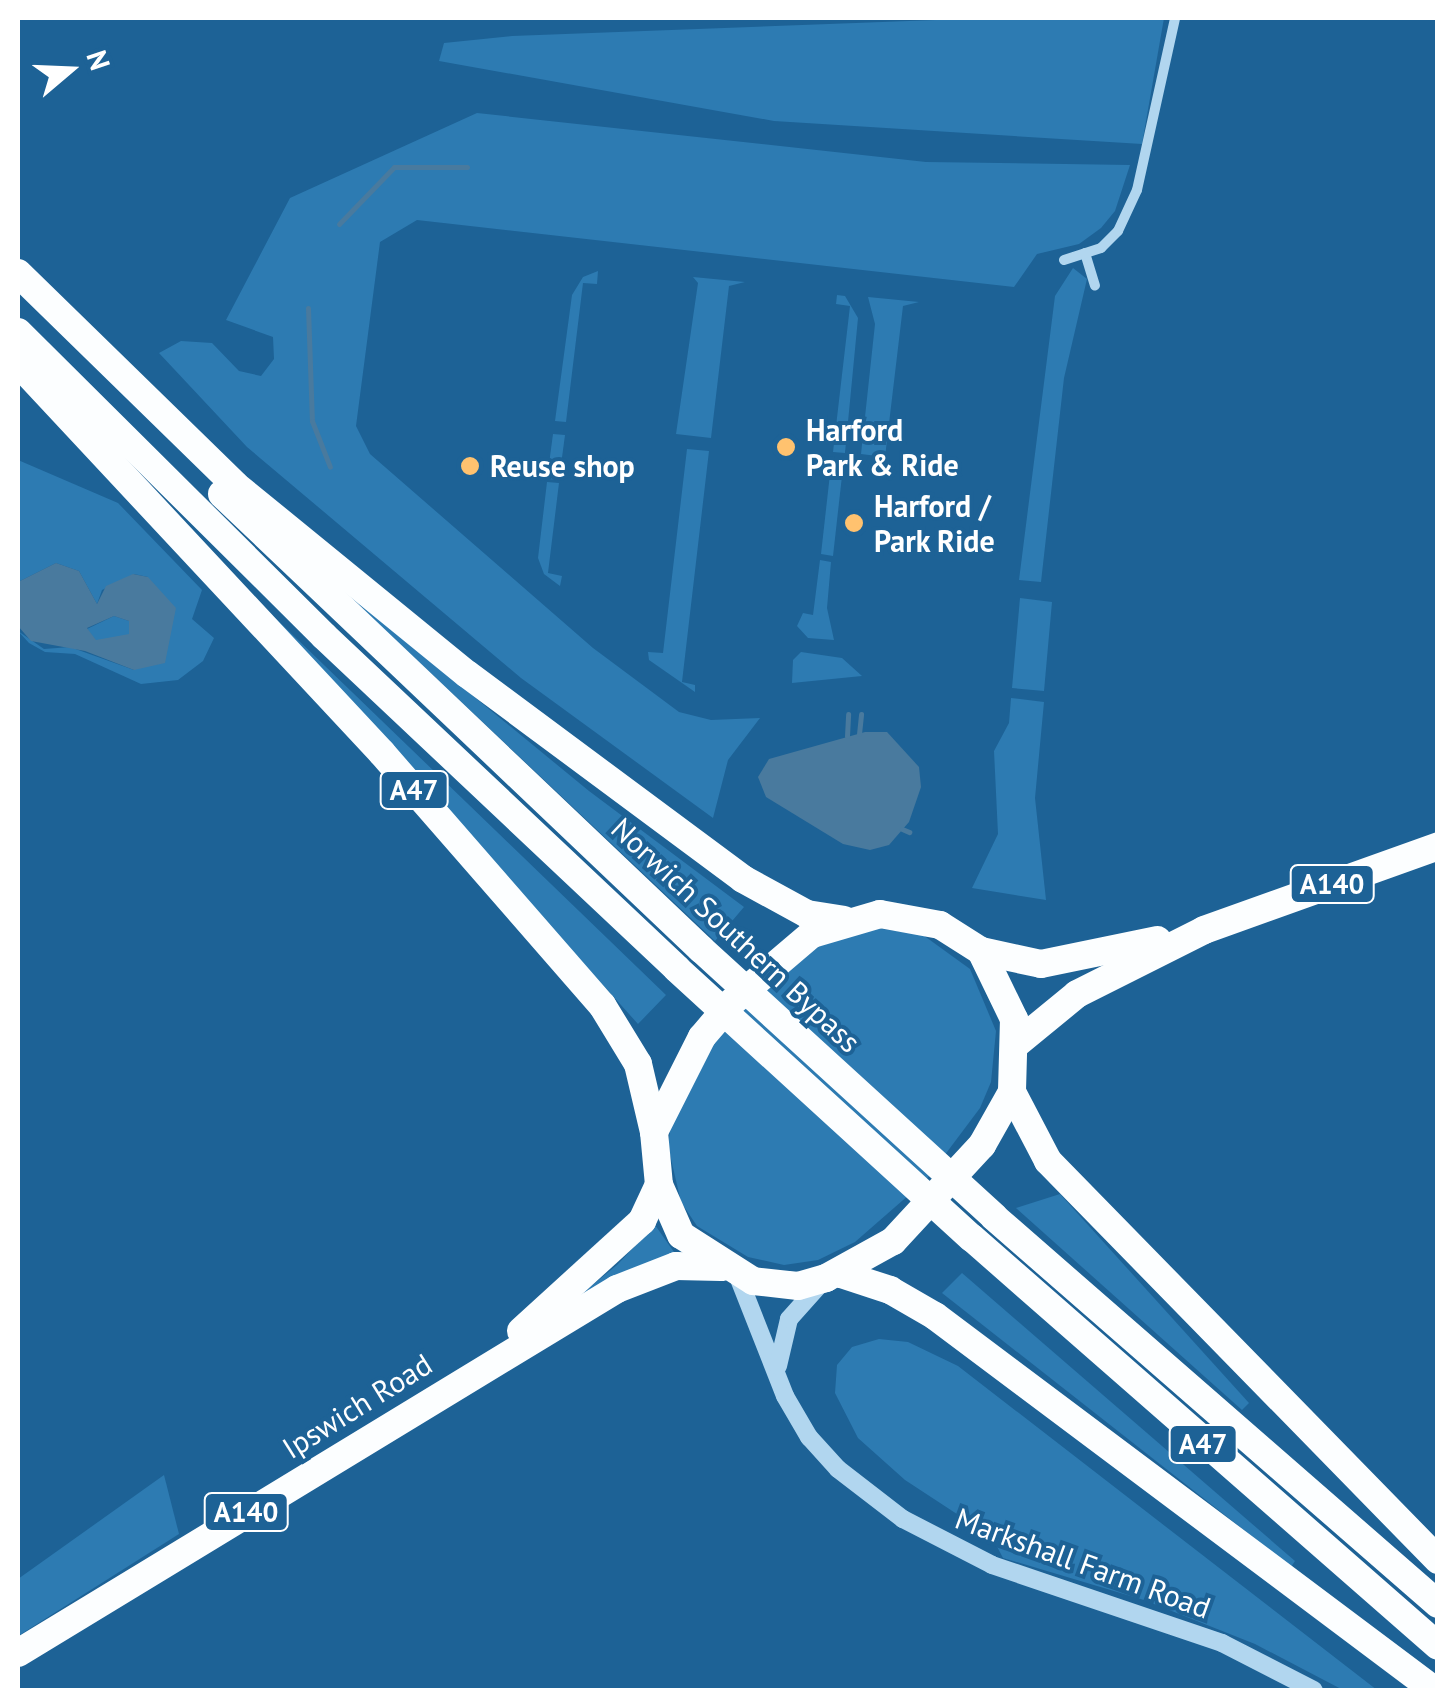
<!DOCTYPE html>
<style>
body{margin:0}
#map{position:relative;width:1455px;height:1708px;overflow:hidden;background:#1d6296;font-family:"PT Sans",sans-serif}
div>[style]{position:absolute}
.green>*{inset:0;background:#2d7bb2}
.water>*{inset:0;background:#497a9e}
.stream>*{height:5px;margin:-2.5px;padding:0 2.5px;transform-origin:2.5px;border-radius:2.5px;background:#497a9e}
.minor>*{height:10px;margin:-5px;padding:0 5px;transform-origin:5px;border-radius:5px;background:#b1d6ef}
.tertiary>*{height:18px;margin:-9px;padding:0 9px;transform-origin:9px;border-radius:9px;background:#b1d6ef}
.trunk>*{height:28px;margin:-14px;padding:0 14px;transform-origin:14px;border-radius:14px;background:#fcfeff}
.trunk-bridge>*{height:28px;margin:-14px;padding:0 14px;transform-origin:14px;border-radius:14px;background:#fcfeff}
.dots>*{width:28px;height:28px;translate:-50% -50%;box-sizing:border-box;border:5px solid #1d6296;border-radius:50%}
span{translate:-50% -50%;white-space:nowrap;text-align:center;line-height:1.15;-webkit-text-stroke:8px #1d6296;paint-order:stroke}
.shield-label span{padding:2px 8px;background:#1d6296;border:2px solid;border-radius:8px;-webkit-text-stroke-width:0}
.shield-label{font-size:28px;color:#fff;font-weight:700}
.poi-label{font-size:30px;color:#fff;font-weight:700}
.left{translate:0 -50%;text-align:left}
.street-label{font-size:30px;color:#fff}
.frame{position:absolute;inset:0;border:20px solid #fff;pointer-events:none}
.north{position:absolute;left:20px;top:20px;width:100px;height:100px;-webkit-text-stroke:8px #1d6296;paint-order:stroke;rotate:71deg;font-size:28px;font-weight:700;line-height:40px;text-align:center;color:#fff}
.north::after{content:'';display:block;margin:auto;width:35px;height:45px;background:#fff;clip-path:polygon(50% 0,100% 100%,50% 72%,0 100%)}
</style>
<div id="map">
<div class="green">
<i style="clip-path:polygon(989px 18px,1164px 18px,1142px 144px,774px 121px,439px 61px,444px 43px,512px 36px)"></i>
<i style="clip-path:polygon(477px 113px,926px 162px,1130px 165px,1115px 211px,1101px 228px,1079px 244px,1037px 254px,1014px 287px,417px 220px,380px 242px,356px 426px,370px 454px,593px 648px,679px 712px,711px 720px,760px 718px,728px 760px,713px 818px,521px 678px,247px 447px,159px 353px,181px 341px,212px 343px,239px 371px,261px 376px,274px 359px,273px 337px,226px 320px,290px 198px)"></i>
<i style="clip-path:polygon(1073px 268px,1087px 279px,1064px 378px,1041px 582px,1019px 580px,1055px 296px)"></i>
<i style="clip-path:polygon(598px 271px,597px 284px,583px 283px,566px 422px,555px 421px,572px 295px,583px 277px)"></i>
<i style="clip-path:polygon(693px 277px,745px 282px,729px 286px,711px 438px,676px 434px,698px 283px)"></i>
<i style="clip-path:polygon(837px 295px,845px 296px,858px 318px,845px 453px,833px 452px,850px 306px,836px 304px)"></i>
<i style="clip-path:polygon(868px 297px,919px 302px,903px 306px,885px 457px,861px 454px,875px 324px)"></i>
<i style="clip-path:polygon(553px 434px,565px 435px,559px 480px,547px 479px)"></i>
<i style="clip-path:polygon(687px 449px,709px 451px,682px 682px,695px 685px,695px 692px,649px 660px,648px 652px,663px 653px)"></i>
<i style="clip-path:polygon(18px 460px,118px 503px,202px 590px,192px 619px,214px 638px,203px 661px,178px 680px,141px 684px,75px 654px,45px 652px,29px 643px,18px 631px,44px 649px,70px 647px,134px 670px,148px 577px,134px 574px,102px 590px,97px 604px,79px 571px,56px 563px,18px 582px)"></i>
<i style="clip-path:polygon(831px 465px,843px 467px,833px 556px,821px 554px)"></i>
<i style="clip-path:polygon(547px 482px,559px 483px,548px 573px,562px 576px,560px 586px,544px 574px,538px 558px)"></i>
<i style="clip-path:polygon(208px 553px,666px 995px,638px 1024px,356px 710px)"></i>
<i style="clip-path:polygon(820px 560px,831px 562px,827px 608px,834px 640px,808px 638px,797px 626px,803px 613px,813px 615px)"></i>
<i style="clip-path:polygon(333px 581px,589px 791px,744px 907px,715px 941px)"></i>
<i style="clip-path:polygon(1020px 598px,1052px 602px,1044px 691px,1012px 688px)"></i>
<i style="clip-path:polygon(114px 616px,129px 621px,129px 635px,96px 641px,87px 629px)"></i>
<i style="clip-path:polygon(801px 652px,842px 658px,862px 676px,792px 683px,793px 660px)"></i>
<i style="clip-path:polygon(1011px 698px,1044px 702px,1035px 798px,1046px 900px,972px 888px,998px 834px,994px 751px,1009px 723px)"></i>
<i style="clip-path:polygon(869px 927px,923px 935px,970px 969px,996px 1031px,991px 1082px,980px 1108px,926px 1180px,855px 1242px,818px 1260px,784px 1265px,748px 1257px,697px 1226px,681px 1202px,668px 1146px,672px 1116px,706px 1050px,749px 1004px,823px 943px)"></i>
<i style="clip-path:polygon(1060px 1194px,1249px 1403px,1242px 1410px,1016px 1208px)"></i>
<i style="clip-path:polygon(655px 1225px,674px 1252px,574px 1300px,617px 1265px)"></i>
<i style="clip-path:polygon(962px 1273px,1295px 1561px,1291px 1567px,942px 1293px)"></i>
<i style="clip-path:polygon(879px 1339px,908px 1342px,958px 1366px,1377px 1690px,1343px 1690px,1255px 1644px,1144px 1600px,1003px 1558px,992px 1537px,905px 1480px,858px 1438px,835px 1393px,837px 1365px,852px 1347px)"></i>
<i style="clip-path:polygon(164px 1475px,179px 1534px,18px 1636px,18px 1579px)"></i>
</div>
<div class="water">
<i style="clip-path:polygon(evenodd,56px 563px,79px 571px,97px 604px,106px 586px,133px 574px,148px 577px,176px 608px,165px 663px,134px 670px,85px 651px,31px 641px,18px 626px,18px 582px,56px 563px,114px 616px,129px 621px,129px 634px,96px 640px,87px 628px,114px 616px)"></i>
<i style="clip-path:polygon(865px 732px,887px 732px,919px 767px,921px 787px,909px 822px,889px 845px,870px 850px,843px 844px,766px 797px,758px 777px,769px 759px)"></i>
</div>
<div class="stream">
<i style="left:339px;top:224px;width:79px;rotate:-46deg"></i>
<i style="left:394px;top:167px;width:73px"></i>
<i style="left:308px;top:308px;width:113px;rotate:88deg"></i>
<i style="left:312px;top:421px;width:49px;rotate:68.6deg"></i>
<i style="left:859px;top:734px;width:20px;rotate:-84deg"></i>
<i style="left:847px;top:736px;width:22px;rotate:-87deg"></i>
<i style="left:902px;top:829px;width:8px;rotate:23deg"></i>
</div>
<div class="minor">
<i style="left:1085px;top:253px;width:34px;rotate:73deg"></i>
<i style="left:1064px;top:260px;width:39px;rotate:-18deg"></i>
<i style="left:1101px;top:248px;width:24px;rotate:-45deg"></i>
<i style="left:1118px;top:231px;width:45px;rotate:-65.1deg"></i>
<i style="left:1137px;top:190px;width:176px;rotate:-77.5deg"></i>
</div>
<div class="tertiary">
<i style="left:737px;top:1274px;width:131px;rotate:68.5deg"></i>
<i style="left:785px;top:1396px;width:48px;rotate:59.7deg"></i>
<i style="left:809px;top:1437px;width:43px;rotate:47.8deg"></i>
<i style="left:838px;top:1469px;width:82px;rotate:37.6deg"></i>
<i style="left:903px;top:1519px;width:100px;rotate:27.3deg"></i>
<i style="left:992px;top:1565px;width:243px;rotate:18.7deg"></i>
<i style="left:1222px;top:1643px;width:103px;rotate:27.1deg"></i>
<i style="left:778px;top:1366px;width:48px;rotate:-76.8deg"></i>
<i style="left:789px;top:1319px;width:50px;rotate:-48.3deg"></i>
</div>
<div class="trunk">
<i style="left:18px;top:273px;width:303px;rotate:44.3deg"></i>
<i style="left:235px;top:485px;width:299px;rotate:39.2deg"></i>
<i style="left:467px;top:674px;width:344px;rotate:36.6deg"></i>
<i style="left:743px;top:879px;width:73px;rotate:28.7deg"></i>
<i style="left:807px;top:914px;width:37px;rotate:9deg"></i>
<i style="left:18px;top:332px;width:431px;rotate:44.8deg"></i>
<i style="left:324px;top:636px;width:485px;rotate:43.3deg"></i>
<i style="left:18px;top:363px;width:533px;rotate:46.97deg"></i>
<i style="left:382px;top:753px;width:335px;rotate:48.9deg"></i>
<i style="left:602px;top:1005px;width:69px;rotate:58.6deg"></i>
<i style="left:638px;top:1064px;width:70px;rotate:76.8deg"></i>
<i style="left:222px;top:494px;width:661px;rotate:43.53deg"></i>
<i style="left:880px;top:914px;width:61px;rotate:10.4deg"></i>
<i style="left:940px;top:925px;width:49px;rotate:32.4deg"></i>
<i style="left:981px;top:951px;width:76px;rotate:64.1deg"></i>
<i style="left:1014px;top:1019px;width:73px;rotate:91.6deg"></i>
<i style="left:1012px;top:1092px;width:61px;rotate:119.5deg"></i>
<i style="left:982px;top:1145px;width:131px;rotate:132.8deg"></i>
<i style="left:893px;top:1241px;width:77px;rotate:151.1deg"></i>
<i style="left:826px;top:1278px;width:29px;rotate:164deg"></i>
<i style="left:798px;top:1286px;width:45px;rotate:-173.7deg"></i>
<i style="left:753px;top:1281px;width:85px;rotate:-147.4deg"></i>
<i style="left:681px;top:1235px;width:55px;rotate:-113.7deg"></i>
<i style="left:659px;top:1185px;width:53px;rotate:-95.4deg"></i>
<i style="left:654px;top:1132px;width:106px;rotate:-63.2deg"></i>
<i style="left:702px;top:1037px;width:46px;rotate:-49.4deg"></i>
<i style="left:732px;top:1002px;width:105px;rotate:-40.4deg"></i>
<i style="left:812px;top:934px;width:71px;rotate:-16.4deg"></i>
<i style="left:981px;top:951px;width:61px;rotate:12.2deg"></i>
<i style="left:1041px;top:964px;width:119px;rotate:-11.6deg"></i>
<i style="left:1015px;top:1045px;width:80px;rotate:-39.4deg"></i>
<i style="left:1077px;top:994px;width:142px;rotate:-26.7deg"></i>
<i style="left:1204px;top:930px;width:249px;rotate:-19.7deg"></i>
<i style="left:1012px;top:1092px;width:78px;rotate:62.4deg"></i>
<i style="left:1048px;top:1161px;width:558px;rotate:45.65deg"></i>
<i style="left:994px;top:1217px;width:589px;rotate:41.08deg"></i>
<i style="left:972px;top:1238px;width:619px;rotate:41.2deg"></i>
<i style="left:841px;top:1274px;width:52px;rotate:18.1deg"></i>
<i style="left:890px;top:1290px;width:52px;rotate:30deg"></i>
<i style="left:935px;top:1316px;width:624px;rotate:36.85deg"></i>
<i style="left:521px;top:1331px;width:164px;rotate:-42.3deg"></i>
<i style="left:642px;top:1221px;width:40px;rotate:-65deg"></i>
<i style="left:18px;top:1653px;width:701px;rotate:-31.29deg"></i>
<i style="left:617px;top:1289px;width:63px;rotate:-21.3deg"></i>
<i style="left:676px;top:1266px;width:45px;rotate:1.3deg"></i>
</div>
<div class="trunk-bridge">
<i style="left:701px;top:949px;width:397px;rotate:42.4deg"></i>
<i style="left:677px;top:969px;width:399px;rotate:42.4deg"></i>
</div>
<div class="dots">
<i style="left:786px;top:447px;background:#ffc26f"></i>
<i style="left:470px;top:466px;background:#ffc26f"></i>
<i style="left:854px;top:523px;background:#ffc26f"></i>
</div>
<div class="shield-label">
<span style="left:414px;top:790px">A47</span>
<span style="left:1332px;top:884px">A140</span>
<span style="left:1203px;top:1444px">A47</span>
<span style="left:246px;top:1512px">A140</span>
</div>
<div class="poi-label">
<span class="left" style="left:806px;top:447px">Harford<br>Park &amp; Ride</span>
<span class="left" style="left:490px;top:466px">Reuse shop</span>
<span class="left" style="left:874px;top:523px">Harford /<br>Park Ride</span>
</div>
<div class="street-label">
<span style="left:736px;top:935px;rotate:43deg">Norwich Southern Bypass</span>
<span style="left:357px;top:1406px;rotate:-32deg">Ipswich Road</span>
<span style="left:1083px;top:1563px;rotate:20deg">Markshall Farm Road</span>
</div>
<div class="frame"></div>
<div class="north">N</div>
</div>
